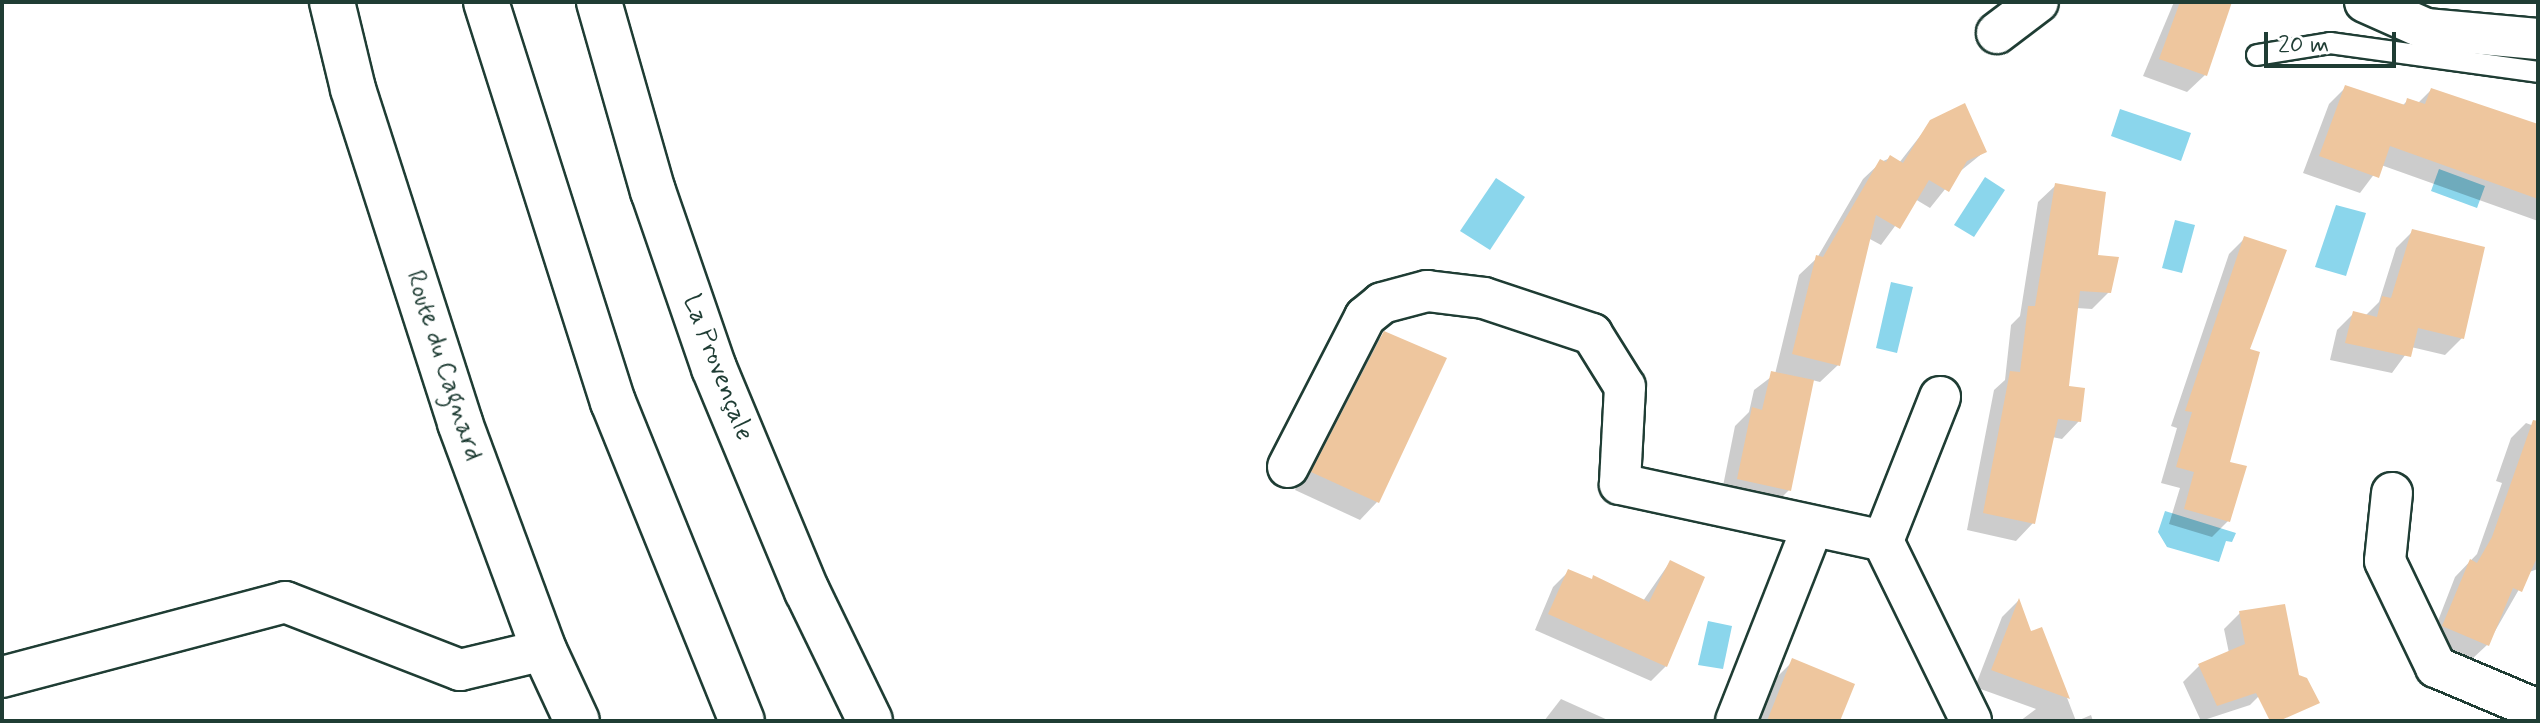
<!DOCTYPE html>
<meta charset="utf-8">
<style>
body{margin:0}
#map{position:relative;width:2540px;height:723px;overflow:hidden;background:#fff;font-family:Mynerve,sans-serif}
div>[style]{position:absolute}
.water>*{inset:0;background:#8bd6ec}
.shadow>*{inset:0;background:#0003}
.building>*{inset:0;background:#eec69e}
.roads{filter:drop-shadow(2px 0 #1f3d34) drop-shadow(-2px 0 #1f3d34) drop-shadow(0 2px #1f3d34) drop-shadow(0 -2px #1f3d34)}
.service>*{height:20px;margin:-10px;padding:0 10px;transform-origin:10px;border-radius:10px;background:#fff}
.minor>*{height:40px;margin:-20px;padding:0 20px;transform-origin:20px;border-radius:20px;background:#fff}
.tertiary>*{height:44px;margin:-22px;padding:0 22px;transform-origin:22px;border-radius:22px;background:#fff}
.motorway>*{height:44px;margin:-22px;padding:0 22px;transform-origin:22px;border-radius:22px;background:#fff}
span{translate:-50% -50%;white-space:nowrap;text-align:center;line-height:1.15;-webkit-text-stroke:6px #fff;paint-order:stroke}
.street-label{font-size:26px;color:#1f3d34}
.frame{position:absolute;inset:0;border:4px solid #1f3d34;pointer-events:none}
.scale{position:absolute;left:2264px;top:32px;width:132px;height:36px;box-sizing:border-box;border:4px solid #1f3d34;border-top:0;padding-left:10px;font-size:24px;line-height:28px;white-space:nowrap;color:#1f3d34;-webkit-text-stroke:6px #fff;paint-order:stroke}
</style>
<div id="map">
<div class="water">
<i style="clip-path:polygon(2120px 109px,2191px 133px,2181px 161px,2111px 136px)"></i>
<i style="clip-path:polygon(2439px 169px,2485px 186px,2477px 208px,2431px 191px)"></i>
<i style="clip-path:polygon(1985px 177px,2005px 190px,1974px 237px,1954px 225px)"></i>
<i style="clip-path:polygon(1496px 178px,1525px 197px,1490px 250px,1460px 231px)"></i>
<i style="clip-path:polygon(2336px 205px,2366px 213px,2346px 276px,2315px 267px)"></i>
<i style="clip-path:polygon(2175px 220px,2195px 225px,2182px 273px,2162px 268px)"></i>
<i style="clip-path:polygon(1891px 282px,1913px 287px,1897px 353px,1876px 348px)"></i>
<i style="clip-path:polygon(2165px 511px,2236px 533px,2232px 542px,2226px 541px,2219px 562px,2167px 547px,2158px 532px)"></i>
<i style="clip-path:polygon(1708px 621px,1732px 626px,1723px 669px,1698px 665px)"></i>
</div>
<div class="shadow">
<i style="clip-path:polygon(2174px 2px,2218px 2px,2205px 75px,2187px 92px,2143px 76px)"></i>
<i style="clip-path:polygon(2346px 87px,2402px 106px,2408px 100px,2418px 103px,2431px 90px,2538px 125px,2538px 221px,2381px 165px,2360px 193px,2303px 173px,2329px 104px)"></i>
<i style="clip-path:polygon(1931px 122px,1984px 152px,1958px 173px,1930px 208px,1915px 199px,1881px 245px,1868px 238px,1838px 365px,1820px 382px,1812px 380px,1789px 490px,1772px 507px,1721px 496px,1735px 426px,1749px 412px,1754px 390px,1775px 374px,1799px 275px,1817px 258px,1863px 179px,1881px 162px,1890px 158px,1899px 163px)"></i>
<i style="clip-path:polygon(2056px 185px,2109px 292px,2092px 309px,2076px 308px,2067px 388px,2079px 421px,2062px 439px,2052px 437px,2033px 523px,2016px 541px,1967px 530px,1994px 390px,2005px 380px,2011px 325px,2020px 316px,2038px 202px)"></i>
<i style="clip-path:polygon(2413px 231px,2462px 338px,2445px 355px,2411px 347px,2392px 373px,2330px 360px,2337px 330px,2354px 313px,2365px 316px,2379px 302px,2396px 248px)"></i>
<i style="clip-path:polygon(2245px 238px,2248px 350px,2227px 463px,2228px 521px,2212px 537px,2169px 524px,2180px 488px,2161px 483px,2177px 428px,2171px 426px,2229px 254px)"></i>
<i style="clip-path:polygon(1385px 333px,1445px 359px,1377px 502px,1360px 520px,1295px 490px,1367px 351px)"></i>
<i style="clip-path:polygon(2538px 415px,2538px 569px,2529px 572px,2487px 645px,2471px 660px,2429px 644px,2455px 577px,2477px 554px,2502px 483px,2496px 481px,2511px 438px,2526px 423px,2534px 426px)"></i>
<i style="clip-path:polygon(1670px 562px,1666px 666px,1651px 681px,1535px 630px,1553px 587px,1568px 572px,1643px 601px)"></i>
<i style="clip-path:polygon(2018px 601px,2030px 634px,2041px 630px,2076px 721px,2020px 721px,2036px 709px,1975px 687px,2002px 617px)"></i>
<i style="clip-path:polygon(2240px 613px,2266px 689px,2250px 705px,2201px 721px,2183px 682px,2199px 666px,2229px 653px,2224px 629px)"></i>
<i style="clip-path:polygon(1793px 661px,1838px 721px,1759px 721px,1777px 677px)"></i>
<i style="clip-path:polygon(1561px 699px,1610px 721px,1544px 721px)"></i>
<i style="clip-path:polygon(2091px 715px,2093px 721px,2077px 721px)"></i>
</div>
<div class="building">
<i style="clip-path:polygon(2180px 2px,2232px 2px,2207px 76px,2159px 59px)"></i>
<i style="clip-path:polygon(2345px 85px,2405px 105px,2407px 98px,2425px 104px,2431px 88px,2538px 124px,2538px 199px,2390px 146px,2379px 178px,2319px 156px)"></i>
<i style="clip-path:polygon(1965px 103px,1987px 152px,1967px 161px,1949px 192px,1929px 180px,1900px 229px,1876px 215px,1840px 366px,1792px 354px,1816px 255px,1823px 257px,1880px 159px,1886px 162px,1890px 155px,1903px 163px,1930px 120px)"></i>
<i style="clip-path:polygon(2055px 183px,2106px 192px,2098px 255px,2119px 257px,2111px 293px,2080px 291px,2069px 386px,2085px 388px,2081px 422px,2058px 419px,2035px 524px,1983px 513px,2010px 371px,2020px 372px,2028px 306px,2035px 306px)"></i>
<i style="clip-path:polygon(2412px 229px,2485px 247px,2464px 339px,2418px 328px,2411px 357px,2345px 343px,2353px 311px,2377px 317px,2382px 296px,2391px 298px)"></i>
<i style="clip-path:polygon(2244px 236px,2287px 250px,2250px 349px,2260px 352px,2230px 462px,2247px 466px,2230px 522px,2184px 509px,2194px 472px,2176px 467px,2192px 412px,2185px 411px)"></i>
<i style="clip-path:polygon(1384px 331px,1447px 358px,1379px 503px,1311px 472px)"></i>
<i style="clip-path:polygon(1771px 371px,1814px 380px,1791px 491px,1737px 479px,1752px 407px,1762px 410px)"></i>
<i style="clip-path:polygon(2533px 420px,2538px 421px,2538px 555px,2522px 592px,2513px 588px,2489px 646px,2442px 626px,2470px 559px,2477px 563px,2492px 537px)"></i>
<i style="clip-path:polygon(1670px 560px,1705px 577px,1667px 667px,1548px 614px,1568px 569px,1592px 579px,1593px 575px,1649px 602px)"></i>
<i style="clip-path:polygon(2019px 598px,2031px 631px,2042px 627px,2070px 699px,1991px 670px)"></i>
<i style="clip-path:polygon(2285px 604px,2299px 675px,2307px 678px,2320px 703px,2279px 721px,2270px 721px,2256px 693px,2217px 706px,2198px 664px,2245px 644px,2239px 611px)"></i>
<i style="clip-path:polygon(1792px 658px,1855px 684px,1840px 721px,1767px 721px)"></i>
</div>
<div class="roads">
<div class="service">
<i style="left:2257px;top:55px;width:74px;rotate:-9.3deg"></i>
<i style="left:2330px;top:43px;width:210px;rotate:7.9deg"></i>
</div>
<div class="minor">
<i style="left:2365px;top:2px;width:67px;rotate:23.9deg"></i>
<i style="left:2426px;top:29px;width:112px;rotate:5.1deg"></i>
<i style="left:1997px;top:33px;width:51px;rotate:-37.1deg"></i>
<i style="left:1288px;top:467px;width:169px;rotate:-62.8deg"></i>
<i style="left:1365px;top:317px;width:22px;rotate:-39deg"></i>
<i style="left:1382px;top:303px;width:47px;rotate:-14.9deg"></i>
<i style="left:1427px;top:291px;width:57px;rotate:7deg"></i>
<i style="left:1484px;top:298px;width:114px;rotate:18.4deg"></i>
<i style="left:1592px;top:334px;width:62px;rotate:58.1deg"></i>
<i style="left:1625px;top:387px;width:97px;rotate:93deg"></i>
<i style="left:1620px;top:484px;width:269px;rotate:12.2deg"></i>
<i style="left:1883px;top:541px;width:200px;rotate:63.9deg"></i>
<i style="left:2392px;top:493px;width:68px;rotate:95.9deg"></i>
<i style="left:2385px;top:561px;width:118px;rotate:64.3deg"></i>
<i style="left:2436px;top:667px;width:111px;rotate:22.9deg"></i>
<i style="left:1883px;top:541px;width:155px;rotate:-68.4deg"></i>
<i style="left:2px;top:677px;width:293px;rotate:-14.8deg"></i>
<i style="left:285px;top:602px;width:188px;rotate:21.2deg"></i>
<i style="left:460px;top:670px;width:86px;rotate:-13.4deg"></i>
<i style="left:1736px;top:721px;width:207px;rotate:-68.5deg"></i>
</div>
<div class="tertiary">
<i style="left:332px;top:2px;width:89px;rotate:76.4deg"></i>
<i style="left:353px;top:89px;width:351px;rotate:72.2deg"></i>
<i style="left:460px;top:423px;width:242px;rotate:69.7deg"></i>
<i style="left:544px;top:650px;width:78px;rotate:65.1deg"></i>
</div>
<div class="motorway">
<i style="left:486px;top:2px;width:420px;rotate:72.4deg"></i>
<i style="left:613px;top:402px;width:344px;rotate:68deg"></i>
<i style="left:599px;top:2px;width:197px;rotate:74.1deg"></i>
<i style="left:653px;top:191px;width:187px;rotate:71deg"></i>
<i style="left:714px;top:368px;width:242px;rotate:67.4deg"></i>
<i style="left:807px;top:591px;width:144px;rotate:64.1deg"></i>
</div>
</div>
<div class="street-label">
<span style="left:443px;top:366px;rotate:72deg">Route du Cagnard</span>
<span style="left:717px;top:368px;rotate:69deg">La Provençale</span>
</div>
<div class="frame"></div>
<div class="scale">20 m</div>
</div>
